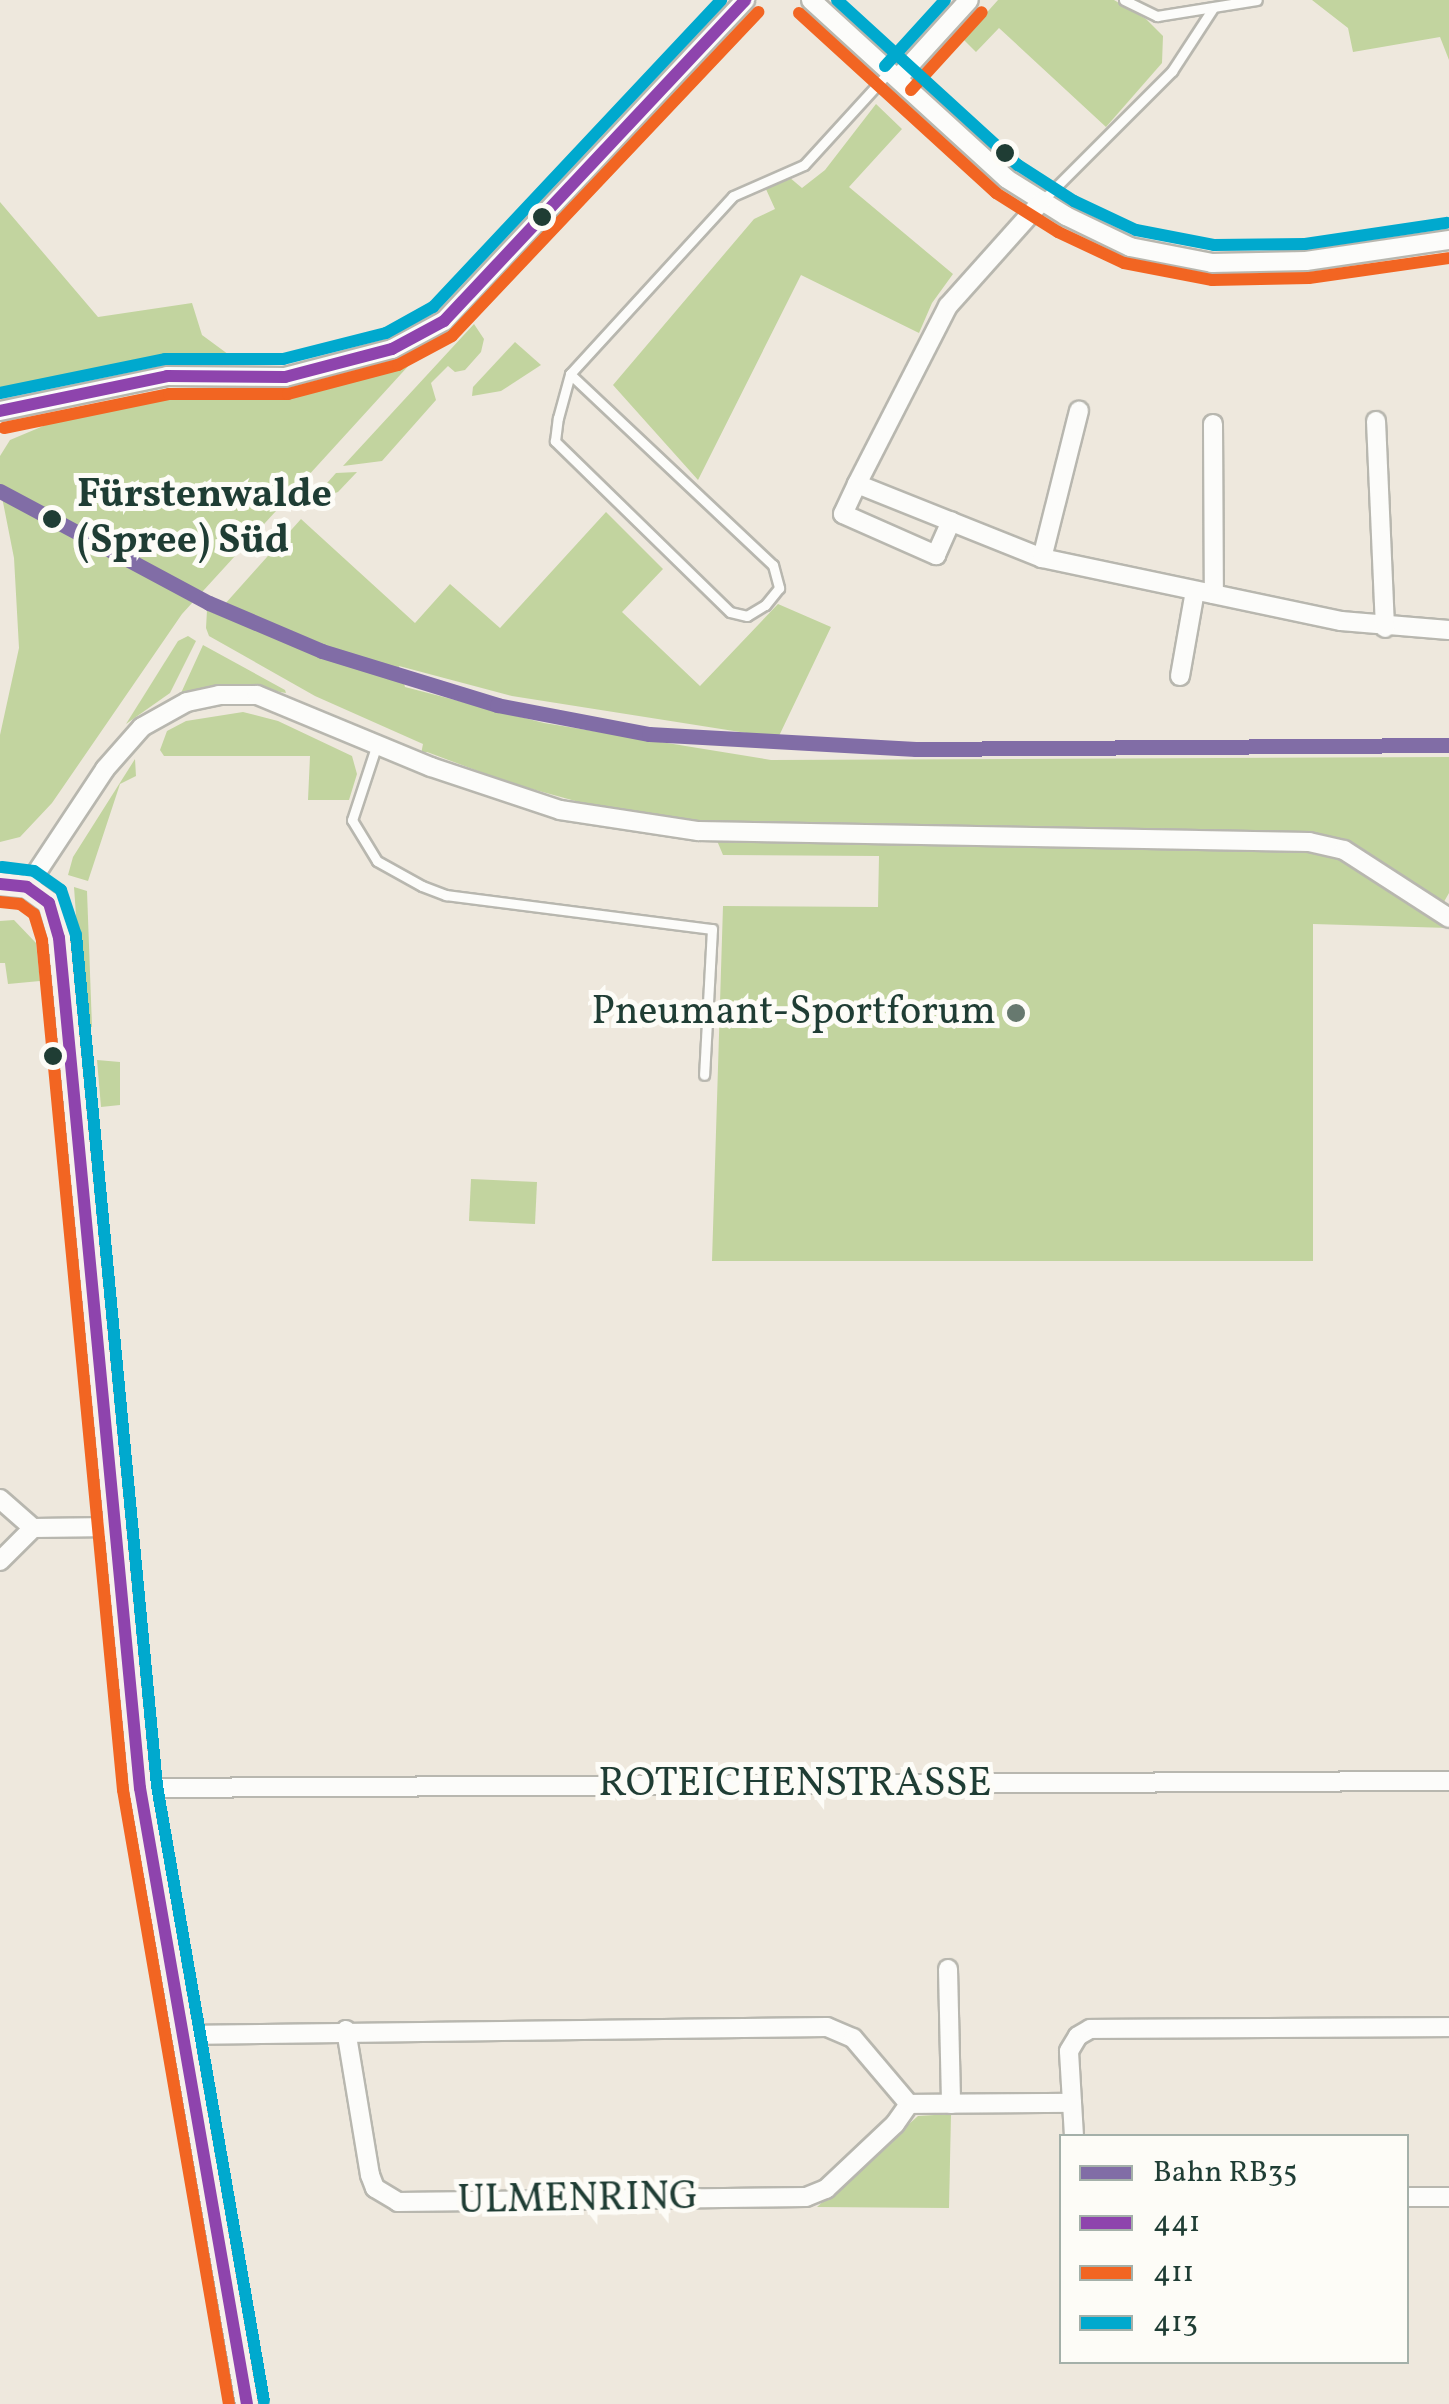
<!DOCTYPE html>
<meta charset="utf-8">
<style>
body{margin:0}
#map{position:relative;width:1449px;height:2404px;overflow:hidden;background:#eee8dd;font-family:Vollkorn,serif}
div>[style]{position:absolute}
.green>*{inset:0;background:#c2d49f}
.roads{filter:drop-shadow(2px 0 #b8b7af) drop-shadow(-2px 0 #b8b7af) drop-shadow(0 2px #b8b7af) drop-shadow(0 -2px #b8b7af)}
.lane>*{height:9px;margin:-4.5px;padding:0 4.5px;transform-origin:4.5px;border-radius:4.5px;background:#fcfcfa}
.street>*{height:18px;margin:-9px;padding:0 9px;transform-origin:9px;border-radius:9px;background:#fcfcfa}
.secondary>*{height:22px;margin:-11px;padding:0 11px;transform-origin:11px;border-radius:11px;background:#f6f1eb}
.bus-1>*{height:12px;margin:-6px;padding:0 6px;transform-origin:6px;border-radius:6px;background:#8e44ad}
.bus-2>*{height:12px;margin:-6px;padding:0 6px;transform-origin:6px;border-radius:6px;background:#f26522}
.bus-3>*{height:12px;margin:-6px;padding:0 6px;transform-origin:6px;border-radius:6px;background:#00a9ce}
.rail-1>*{height:15px;margin:-7.5px;padding:0 7.5px;transform-origin:7.5px;border-radius:7.5px;background:#816da6}
.dots>*{width:28px;height:28px;translate:-50% -50%;box-sizing:border-box;border:5px solid #fdfcf7;border-radius:50%}
span{translate:-50% -50%;white-space:nowrap;text-align:center;line-height:1.15;-webkit-text-stroke:10px #fdfcf7;paint-order:stroke}
.stop-label{font-size:40px;color:#1f3d34;font-weight:700}
.left{translate:0 -50%;text-align:left}
.poi-label{font-size:40px;color:#1f3d34}
.right{translate:-100% -50%;text-align:right}
.street-label{font-size:40px;color:#1f3d34}
.legend{position:absolute;left:1059px;top:2134px;width:350px;height:230px;box-sizing:border-box;background:#fdfcf7;border:2px solid #a4b0a9;margin:0;padding:12px 18px;list-style:none;font-size:30px;color:#1f3d34}
.legend li{display:flex;align-items:center;gap:20px;height:50px}
.legend b{width:50px;border:2px solid #a4b0a9}
</style>
<div id="map">
<div class="green">
<i style="clip-path:polygon(998px 0,1114px 0,1146px 19px,1163px 36px,1162px 63px,1106px 127px,999px 28px,976px 52px,963px 39px)"></i>
<i style="clip-path:polygon(1312px 0,1449px 0,1449px 60px,1440px 37px,1353px 52px,1348px 28px)"></i>
<i style="clip-path:polygon(876px 104px,902px 129px,849px 187px,953px 274px,932px 303px,919px 333px,801px 275px,698px 480px,613px 385px,754px 219px,775px 209px,765px 187px,789px 177px,802px 188px,825px 170px)"></i>
<i style="clip-path:polygon(0 202px,98px 317px,192px 303px,202px 335px,236px 360px,153px 363px,0 389px)"></i>
<i style="clip-path:polygon(474px 324px,484px 339px,481px 352px,465px 370px,455px 372px,448px 366px,431px 383px,436px 400px,382px 461px,343px 466px)"></i>
<i style="clip-path:polygon(515px 342px,541px 365px,501px 391px,472px 396px,473px 387px)"></i>
<i style="clip-path:polygon(404px 359px,411px 363px,182px 614px,52px 803px,20px 837px,0 842px,0 735px,19px 648px,14px 558px,0 487px,0 456px,10px 440px,98px 403px,188px 389px,278px 392px,337px 382px)"></i>
<i style="clip-path:polygon(357px 472px,338px 492px,310px 502px,336px 473px)"></i>
<i style="clip-path:polygon(606px 512px,663px 569px,622px 612px,700px 686px,778px 604px,831px 627px,778px 738px,512px 696px,399px 666px,405px 687px,544px 723px,771px 760px,1449px 757px,1449px 893px,1441px 907px,1449px 928px,1313px 924px,1313px 1261px,712px 1261px,723px 906px,878px 907px,879px 856px,723px 855px,710px 824px,579px 802px,510px 783px,427px 752px,421px 754px,423px 744px,315px 696px,209px 636px,206px 628px,207px 610px,216px 614px,301px 519px,415px 623px,450px 584px,500px 628px)"></i>
<i style="clip-path:polygon(188px 636px,196px 641px,170px 693px,126px 724px,178px 641px)"></i>
<i style="clip-path:polygon(203px 645px,285px 690px,286px 693px,235px 684px,181px 693px)"></i>
<i style="clip-path:polygon(243px 712px,278px 721px,352px 756px,357px 774px,349px 800px,308px 800px,310px 756px,164px 756px,160px 750px,167px 731px,186px 721px)"></i>
<i style="clip-path:polygon(135px 759px,136px 776px,120px 784px,88px 881px,68px 875px,73px 857px)"></i>
<i style="clip-path:polygon(74px 887px,87px 891px,92px 1027px,84px 1027px)"></i>
<i style="clip-path:polygon(14px 920px,36px 943px,40px 981px,8px 984px,5px 963px,0 963px,0 921px)"></i>
<i style="clip-path:polygon(97px 1060px,120px 1062px,120px 1105px,101px 1107px)"></i>
<i style="clip-path:polygon(471px 1179px,537px 1182px,535px 1224px,469px 1221px)"></i>
<i style="clip-path:polygon(106px 1304px,111px 1304px,130px 1511px,118px 1435px)"></i>
<i style="clip-path:polygon(134px 1590px,139px 1599px,158px 1774px,153px 1771px)"></i>
<i style="clip-path:polygon(951px 2114px,949px 2208px,817px 2207px,918px 2116px)"></i>
</div>
<div class="roads">
<div class="lane">
<i style="left:1124px;top:0;width:37px;rotate:26deg"></i>
<i style="left:1157px;top:16px;width:101px;rotate:-9.1deg"></i>
<i style="left:1042px;top:201px;width:184px;rotate:-45deg"></i>
<i style="left:1172px;top:71px;width:75px;rotate:-56.9deg"></i>
<i style="left:570px;top:374px;width:279px;rotate:43.3deg"></i>
<i style="left:773px;top:565px;width:24px;rotate:75deg"></i>
<i style="left:779px;top:588px;width:22px;rotate:129deg"></i>
<i style="left:765px;top:605px;width:21px;rotate:149deg"></i>
<i style="left:747px;top:616px;width:17px;rotate:-167deg"></i>
<i style="left:730px;top:612px;width:245px;rotate:-135.7deg"></i>
<i style="left:555px;top:441px;width:23px;rotate:-83deg"></i>
<i style="left:558px;top:418px;width:46px;rotate:-74.7deg"></i>
<i style="left:570px;top:374px;width:241px;rotate:-47.5deg"></i>
<i style="left:733px;top:196px;width:77px;rotate:-23.6deg"></i>
<i style="left:804px;top:165px;width:126px;rotate:-47.6deg"></i>
<i style="left:377px;top:744px;width:80px;rotate:108.2deg"></i>
<i style="left:352px;top:820px;width:48px;rotate:58.6deg"></i>
<i style="left:377px;top:861px;width:51px;rotate:29.1deg"></i>
<i style="left:422px;top:886px;width:26px;rotate:21deg"></i>
<i style="left:446px;top:895px;width:268px;rotate:7.3deg"></i>
<i style="left:712px;top:929px;width:146px;rotate:93.1deg"></i>
</div>
<div class="street">
<i style="left:811px;top:0;width:265px;rotate:42.4deg"></i>
<i style="left:1007px;top:179px;width:70px;rotate:32.1deg"></i>
<i style="left:1066px;top:216px;width:71px;rotate:25.8deg"></i>
<i style="left:1130px;top:247px;width:84px;rotate:11deg"></i>
<i style="left:1212px;top:263px;width:94px;rotate:-1.2deg"></i>
<i style="left:1306px;top:261px;width:145px;rotate:-8.4deg"></i>
<i style="left:898px;top:78px;width:105px;rotate:-47.7deg"></i>
<i style="left:1042px;top:201px;width:141px;rotate:131.8deg"></i>
<i style="left:948px;top:306px;width:200px;rotate:117.1deg"></i>
<i style="left:857px;top:484px;width:199px;rotate:21.8deg"></i>
<i style="left:1042px;top:558px;width:306px;rotate:11.9deg"></i>
<i style="left:1341px;top:621px;width:108px;rotate:4.8deg"></i>
<i style="left:0;top:411px;width:171px;rotate:-11.8deg"></i>
<i style="left:167px;top:376px;width:118px;rotate:0.5deg"></i>
<i style="left:285px;top:377px;width:111px;rotate:-14.7deg"></i>
<i style="left:392px;top:349px;width:59px;rotate:-28.3deg"></i>
<i style="left:444px;top:321px;width:440px;rotate:-46.8deg"></i>
<i style="left:1376px;top:421px;width:207px;rotate:87.5deg"></i>
<i style="left:1213px;top:424px;width:170px;rotate:89.7deg"></i>
<i style="left:857px;top:484px;width:33px;rotate:115deg"></i>
<i style="left:843px;top:514px;width:102px;rotate:23.8deg"></i>
<i style="left:936px;top:555px;width:37px;rotate:-66deg"></i>
<i style="left:1042px;top:558px;width:152px;rotate:-75.9deg"></i>
<i style="left:1180px;top:676px;width:86px;rotate:-80deg"></i>
<i style="left:27px;top:887px;width:141px;rotate:-56.5deg"></i>
<i style="left:105px;top:769px;width:56px;rotate:-48.6deg"></i>
<i style="left:142px;top:727px;width:51px;rotate:-29.1deg"></i>
<i style="left:187px;top:702px;width:33px;rotate:-12deg"></i>
<i style="left:219px;top:695px;width:38px"></i>
<i style="left:257px;top:695px;width:188px;rotate:22.5deg"></i>
<i style="left:431px;top:767px;width:136px;rotate:18.4deg"></i>
<i style="left:560px;top:810px;width:140px;rotate:8.7deg"></i>
<i style="left:698px;top:831px;width:611px;rotate:1.03deg"></i>
<i style="left:1309px;top:842px;width:36px;rotate:13deg"></i>
<i style="left:1344px;top:850px;width:125px;rotate:32.9deg"></i>
<i style="left:0;top:1499px;width:44px;rotate:41.3deg"></i>
<i style="left:33px;top:1528px;width:80px;rotate:-0.7deg"></i>
<i style="left:0;top:1561px;width:47px;rotate:-45deg"></i>
<i style="left:140px;top:1788px;width:1309px;rotate:-0.31deg"></i>
<i style="left:948px;top:1969px;width:135px;rotate:88.7deg"></i>
<i style="left:346px;top:2030px;width:147px;rotate:80.6deg"></i>
<i style="left:370px;top:2175px;width:14px;rotate:69deg"></i>
<i style="left:375px;top:2188px;width:27px;rotate:31deg"></i>
<i style="left:398px;top:2202px;width:408px;rotate:-0.7deg"></i>
<i style="left:806px;top:2197px;width:22px;rotate:-22deg"></i>
<i style="left:826px;top:2189px;width:95px;rotate:-43.3deg"></i>
<i style="left:895px;top:2124px;width:24px;rotate:-55deg"></i>
<i style="left:181px;top:2035px;width:646px;rotate:-0.71deg"></i>
<i style="left:827px;top:2027px;width:28px;rotate:23deg"></i>
<i style="left:853px;top:2038px;width:87px;rotate:49.7deg"></i>
<i style="left:909px;top:2104px;width:163px;rotate:-0.4deg"></i>
<i style="left:1074px;top:2136px;width:85px;rotate:-93.4deg"></i>
<i style="left:1069px;top:2051px;width:17px;rotate:-59deg"></i>
<i style="left:1078px;top:2036px;width:14px;rotate:-30deg"></i>
<i style="left:1090px;top:2029px;width:359px;rotate:-0.3deg"></i>
<i style="left:1406px;top:2197px;width:43px"></i>
</div>
<div class="secondary">
<i style="left:0;top:884px;width:27px;rotate:6deg"></i>
<i style="left:27px;top:887px;width:27px;rotate:36deg"></i>
<i style="left:49px;top:903px;width:36px;rotate:74deg"></i>
<i style="left:59px;top:938px;width:854px;rotate:84.56deg"></i>
<i style="left:140px;top:1788px;width:625px;rotate:80.15deg"></i>
</div>
</div>
<div class="bus-1">
<i style="left:0;top:411px;width:171px;rotate:-11.8deg"></i>
<i style="left:167px;top:376px;width:118px;rotate:0.5deg"></i>
<i style="left:285px;top:377px;width:111px;rotate:-14.7deg"></i>
<i style="left:392px;top:349px;width:59px;rotate:-28.3deg"></i>
<i style="left:444px;top:321px;width:440px;rotate:-46.8deg"></i>
<i style="left:0;top:884px;width:27px;rotate:6deg"></i>
<i style="left:27px;top:887px;width:27px;rotate:36deg"></i>
<i style="left:49px;top:903px;width:36px;rotate:74deg"></i>
<i style="left:59px;top:938px;width:854px;rotate:84.56deg"></i>
<i style="left:140px;top:1788px;width:625px;rotate:80.15deg"></i>
</div>
<div class="bus-2">
<i style="left:799px;top:13px;width:267px;rotate:42.4deg"></i>
<i style="left:996px;top:193px;width:73px;rotate:32.2deg"></i>
<i style="left:1058px;top:232px;width:73px;rotate:25.2deg"></i>
<i style="left:1124px;top:263px;width:90px;rotate:10.9deg"></i>
<i style="left:1212px;top:280px;width:97px;rotate:-1.2deg"></i>
<i style="left:1309px;top:278px;width:141px;rotate:-8.1deg"></i>
<i style="left:911px;top:90px;width:105px;rotate:-47.7deg"></i>
<i style="left:4px;top:428px;width:168px;rotate:-11.6deg"></i>
<i style="left:169px;top:394px;width:119px"></i>
<i style="left:288px;top:394px;width:114px;rotate:-14.8deg"></i>
<i style="left:398px;top:365px;width:61px;rotate:-28.2deg"></i>
<i style="left:452px;top:336px;width:446px;rotate:-46.6deg"></i>
<i style="left:0;top:902px;width:20px;rotate:6deg"></i>
<i style="left:20px;top:904px;width:17px;rotate:36deg"></i>
<i style="left:34px;top:914px;width:28px;rotate:73deg"></i>
<i style="left:42px;top:941px;width:853px;rotate:84.55deg"></i>
<i style="left:123px;top:1790px;width:623px;rotate:80.21deg"></i>
</div>
<div class="bus-3">
<i style="left:837px;top:0;width:245px;rotate:42.4deg"></i>
<i style="left:1018px;top:165px;width:67px;rotate:32.7deg"></i>
<i style="left:1074px;top:201px;width:68px;rotate:25.1deg"></i>
<i style="left:1136px;top:230px;width:79px;rotate:10.9deg"></i>
<i style="left:1214px;top:245px;width:91px;rotate:-0.6deg"></i>
<i style="left:1305px;top:244px;width:143px;rotate:-8.5deg"></i>
<i style="left:885px;top:66px;width:89px;rotate:-47.7deg"></i>
<i style="left:0;top:393px;width:168px;rotate:-11.6deg"></i>
<i style="left:165px;top:359px;width:118px"></i>
<i style="left:283px;top:359px;width:106px;rotate:-14.2deg"></i>
<i style="left:386px;top:333px;width:54px;rotate:-29deg"></i>
<i style="left:433px;top:307px;width:421px;rotate:-46.8deg"></i>
<i style="left:2px;top:867px;width:32px;rotate:7deg"></i>
<i style="left:34px;top:871px;width:33px;rotate:35deg"></i>
<i style="left:61px;top:890px;width:47px;rotate:71.6deg"></i>
<i style="left:76px;top:935px;width:855px;rotate:84.56deg"></i>
<i style="left:157px;top:1786px;width:624px;rotate:80.13deg"></i>
</div>
<div class="rail-1">
<i style="left:0;top:491px;width:237px;rotate:28.2deg"></i>
<i style="left:209px;top:603px;width:123px;rotate:23deg"></i>
<i style="left:322px;top:651px;width:183px;rotate:17.1deg"></i>
<i style="left:497px;top:705px;width:155px;rotate:10.8deg"></i>
<i style="left:649px;top:734px;width:267px;rotate:3.2deg"></i>
<i style="left:916px;top:749px;width:533px;rotate:-0.43deg"></i>
</div>
<div class="dots">
<i style="left:1005px;top:153px;background:#1f3d34"></i>
<i style="left:542px;top:217px;background:#1f3d34"></i>
<i style="left:52px;top:519px;background:#1f3d34"></i>
<i style="left:1016px;top:1013px;background:#67796f"></i>
<i style="left:53px;top:1056px;background:#1f3d34"></i>
</div>
<div class="stop-label">
<span class="left" style="left:77px;top:519px">Fürstenwalde<br>(Spree) Süd</span>
</div>
<div class="poi-label">
<span class="right" style="left:996px;top:1013px">Pneumant-Sportforum</span>
</div>
<div class="street-label">
<span style="left:795px;top:1785px">ROTEICHENSTRASSE</span>
<span style="left:578px;top:2200px;rotate:-1deg">ULMENRING</span>
</div>
<ul class="legend">
<li><b style="height:12px;background:#816da6"></b>Bahn RB35</li>
<li><b style="height:12px;background:#8e44ad"></b>441</li>
<li><b style="height:12px;background:#f26522"></b>411</li>
<li><b style="height:12px;background:#00a9ce"></b>413</li>
</ul>
</div>
